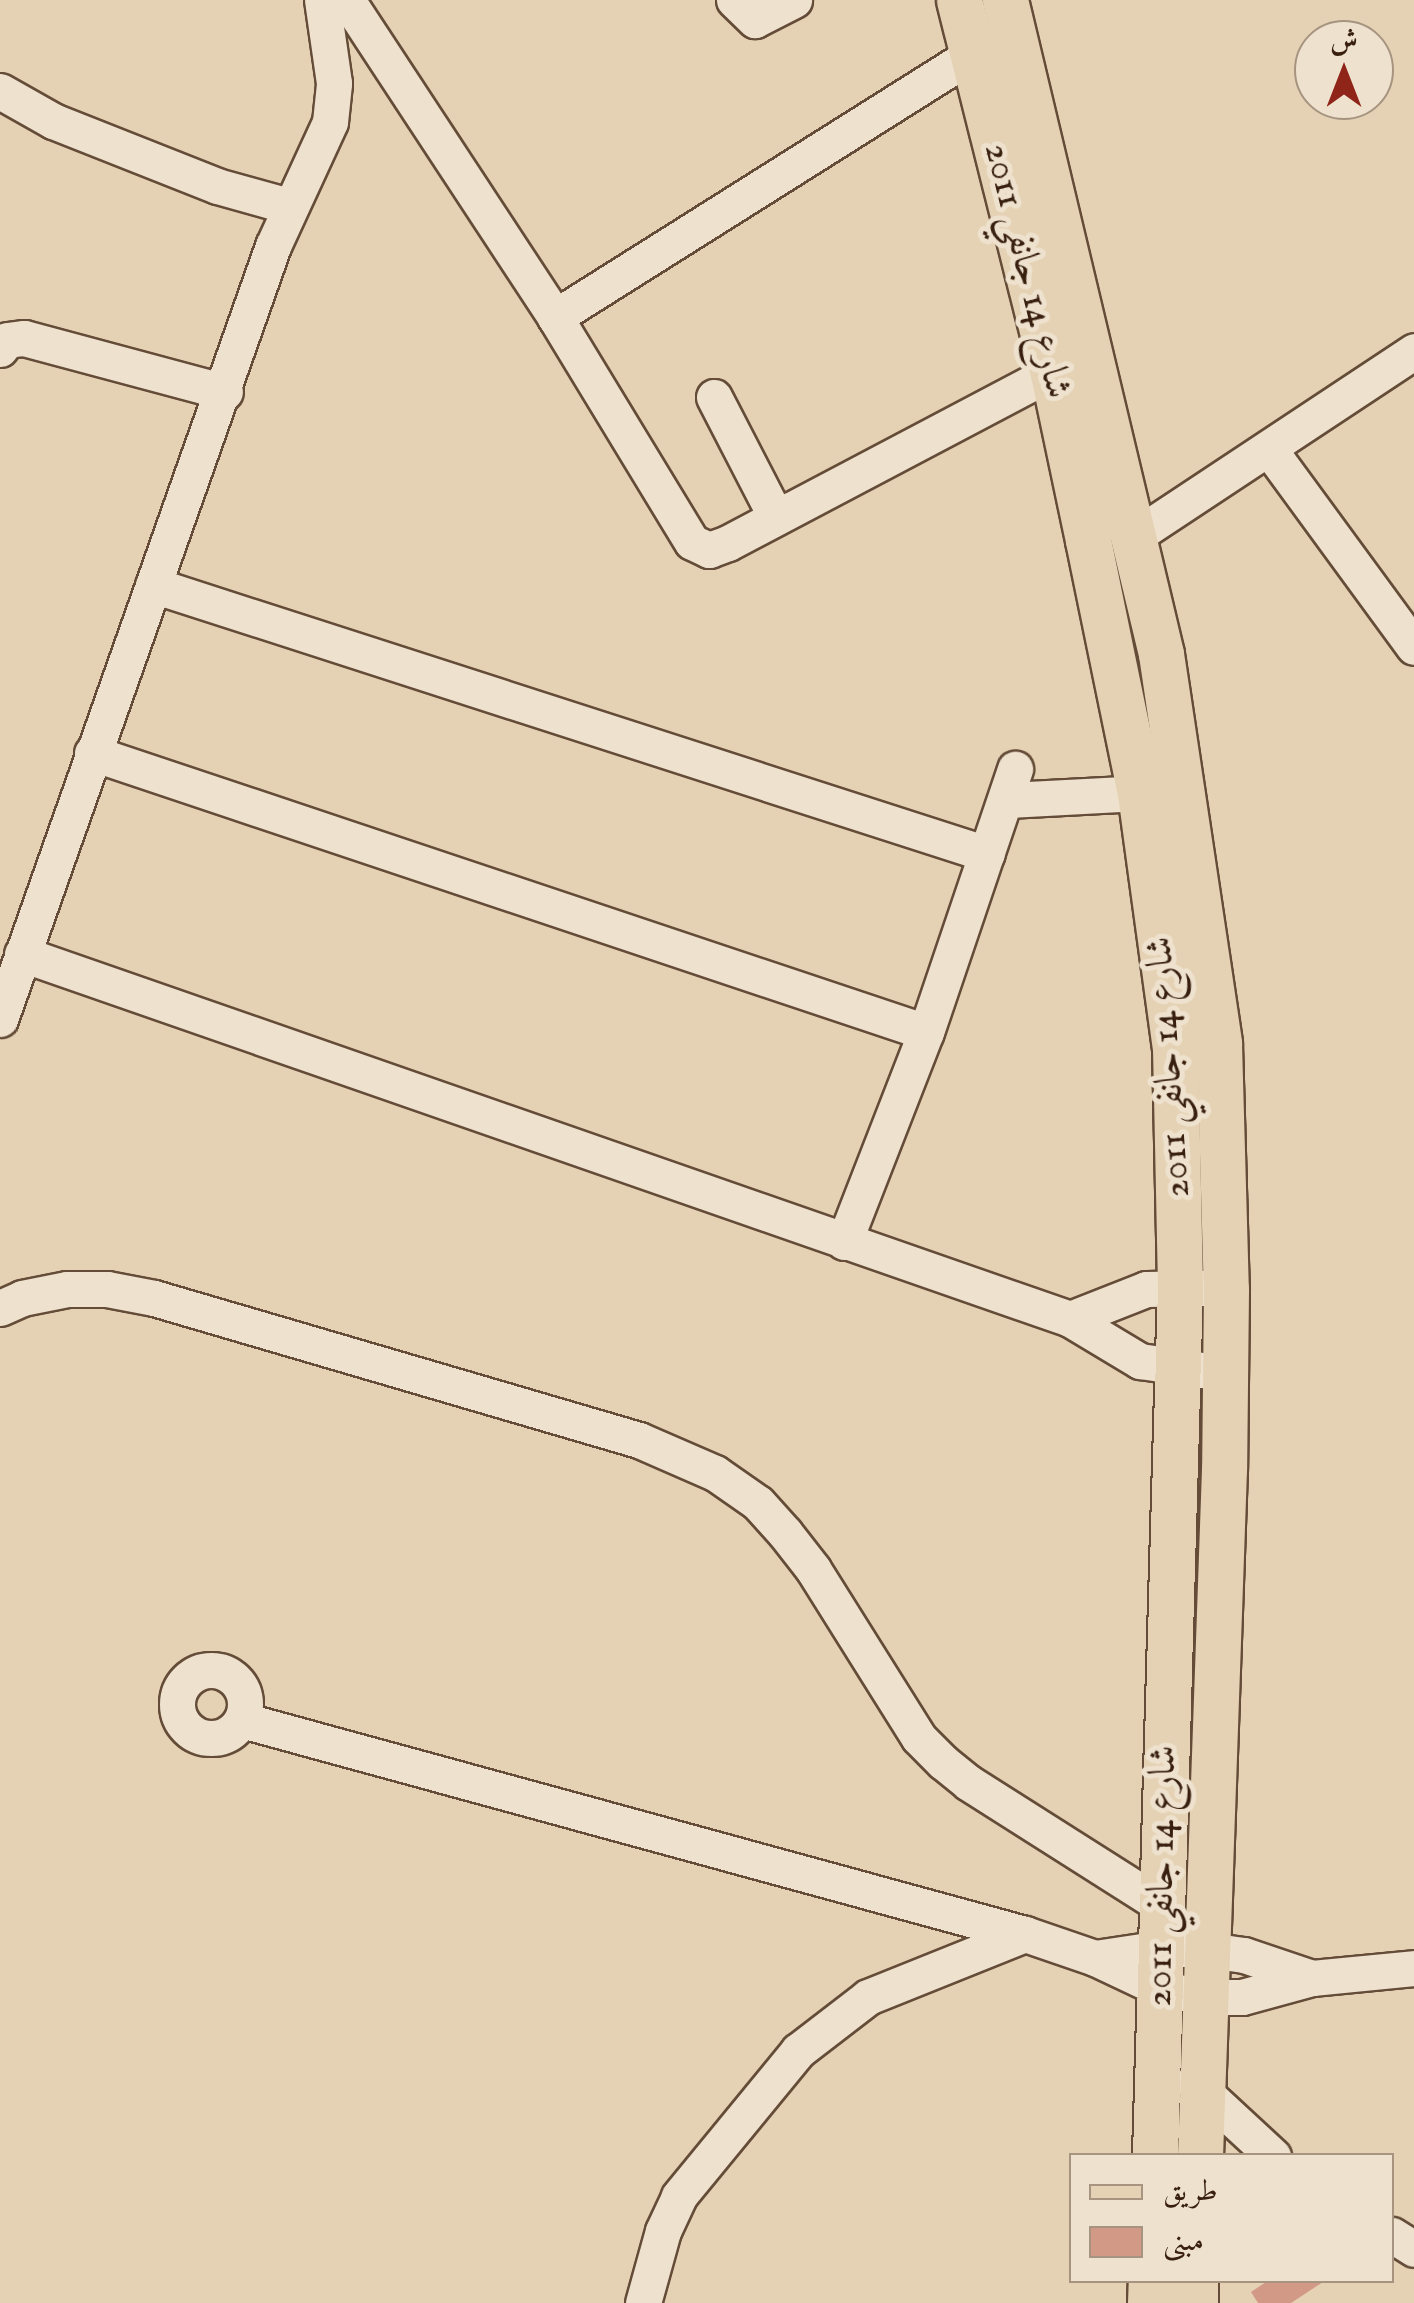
<!DOCTYPE html>
<meta charset="utf-8">
<style>
body{margin:0}
#map{position:relative;width:1414px;height:2303px;overflow:hidden;background:#e5d2b4;font-family:"IM FELL English",Amiri,serif}
div>[style]{position:absolute}
.building>*{inset:0;background:#d29986}
.roads{filter:drop-shadow(2px 0 #644c38) drop-shadow(-2px 0 #644c38) drop-shadow(0 2px #644c38) drop-shadow(0 -2px #644c38)}
.minor>*{height:35px;margin:-17.5px;padding:0 17.5px;transform-origin:17.5px;border-radius:17.5px;background:#eee2ce}
.minor>.ring{margin:-17.5px;padding:0;box-sizing:content-box;background:none;border:35px solid #eee2ce;border-radius:50%}
.major>*{height:45px;margin:-22.5px;padding:0 22.5px;transform-origin:22.5px;border-radius:22.5px;background:#e5d2b4}
span{translate:-50% -50%;white-space:nowrap;text-align:center;line-height:1.15;-webkit-text-stroke:10px #eee2ce;paint-order:stroke}
.street-label{font-size:38px;color:#39200e}
.legend{position:absolute;left:1069px;top:2153px;width:325px;height:130px;box-sizing:border-box;background:#eee2ce;border:2px solid #a69481;margin:0;padding:12px 18px;list-style:none;font-size:30px;color:#39200e}
.legend li{display:flex;align-items:center;gap:20px;height:50px}
.legend b{width:50px;border:2px solid #a69481}
.north{position:absolute;left:1294px;top:20px;width:100px;height:100px;box-sizing:border-box;background:#eee2ce;border:2px solid #a69481;border-radius:50%;rotate:0deg;font-size:28px;font-weight:700;line-height:40px;text-align:center;color:#39200e}
.north::after{content:'';display:block;margin:auto;width:35px;height:45px;background:#8f2418;clip-path:polygon(50% 0,100% 100%,50% 72%,0 100%)}
</style>
<div id="map">
<div class="building">
<i style="clip-path:polygon(1269px 2280px,1326px 2280px,1291px 2303px,1258px 2303px,1251px 2292px)"></i>
</div>
<div class="roads">
<div class="minor">
<i style="left:347px;top:0;width:379px;rotate:56.7deg"></i>
<i style="left:555px;top:317px;width:263px;rotate:58.7deg"></i>
<i style="left:692px;top:542px;width:19px;rotate:25deg"></i>
<i style="left:709px;top:550px;width:20px;rotate:-20deg"></i>
<i style="left:728px;top:543px;width:392px;rotate:-27.8deg"></i>
<i style="left:734px;top:0;width:29px;rotate:44deg"></i>
<i style="left:755px;top:20px;width:44px;rotate:-27.1deg"></i>
<i style="left:0;top:91px;width:61px;rotate:29.5deg"></i>
<i style="left:53px;top:121px;width:176px;rotate:21.6deg"></i>
<i style="left:217px;top:186px;width:75px;rotate:15.5deg"></i>
<i style="left:555px;top:317px;width:494px;rotate:-32.2deg"></i>
<i style="left:0;top:349px;width:11px;rotate:-52deg"></i>
<i style="left:7px;top:340px;width:17px;rotate:-7deg"></i>
<i style="left:24px;top:338px;width:208px;rotate:15deg"></i>
<i style="left:714px;top:397px;width:135px;rotate:62.7deg"></i>
<i style="left:1269px;top:449px;width:245px;rotate:53.8deg"></i>
<i style="left:1135px;top:536px;width:335px;rotate:-33.5deg"></i>
<i style="left:153px;top:585px;width:876px;rotate:17.88deg"></i>
<i style="left:92px;top:753px;width:879px;rotate:18.5deg"></i>
<i style="left:1007px;top:800px;width:133px;rotate:-3deg"></i>
<i style="left:22px;top:954px;width:1110px;rotate:19.2deg"></i>
<i style="left:1070px;top:1319px;width:82px;rotate:31deg"></i>
<i style="left:1140px;top:1361px;width:63px;rotate:8.3deg"></i>
<i style="left:0;top:1019px;width:820px;rotate:-70.55deg"></i>
<i style="left:273px;top:246px;width:136px;rotate:-65.3deg"></i>
<i style="left:330px;top:122px;width:39px;rotate:-84deg"></i>
<i style="left:334px;top:83px;width:84px;rotate:-98.2deg"></i>
<i style="left:844px;top:1242px;width:225px;rotate:-68.7deg"></i>
<i style="left:926px;top:1032px;width:278px;rotate:-71.3deg"></i>
<i style="left:0;top:1308px;width:24px;rotate:-24deg"></i>
<i style="left:22px;top:1298px;width:46px;rotate:-11.3deg"></i>
<i style="left:67px;top:1289px;width:40px"></i>
<i style="left:107px;top:1289px;width:48px;rotate:10.8deg"></i>
<i style="left:154px;top:1298px;width:505px;rotate:16.32deg"></i>
<i style="left:639px;top:1440px;width:83px;rotate:23.5deg"></i>
<i style="left:715px;top:1473px;width:52px;rotate:34.9deg"></i>
<i style="left:758px;top:1503px;width:40px;rotate:48deg"></i>
<i style="left:785px;top:1533px;width:46px;rotate:52.1deg"></i>
<i style="left:813px;top:1569px;width:199px;rotate:57.9deg"></i>
<i style="left:919px;top:1738px;width:34px;rotate:45deg"></i>
<i style="left:943px;top:1762px;width:33px;rotate:39deg"></i>
<i style="left:969px;top:1783px;width:230px;rotate:32.4deg"></i>
<i style="left:1070px;top:1319px;width:82px;rotate:-21.5deg"></i>
<i style="left:1146px;top:1289px;width:57px;rotate:-1deg"></i>
<i class="ring" style="left:177px;top:1670px;width:33px;height:33px"></i>
<i style="left:242px;top:1720px;width:812px;rotate:15.29deg"></i>
<i style="left:1025px;top:1934px;width:74px;rotate:18.9deg"></i>
<i style="left:1095px;top:1958px;width:73px;rotate:25.2deg"></i>
<i style="left:1161px;top:1989px;width:46px;rotate:10.1deg"></i>
<i style="left:1206px;top:1997px;width:36px"></i>
<i style="left:1242px;top:1997px;width:73px;rotate:-15.2deg"></i>
<i style="left:1312px;top:1978px;width:102px;rotate:-5.6deg"></i>
<i style="left:1095px;top:1958px;width:67px;rotate:-8.6deg"></i>
<i style="left:1161px;top:1948px;width:47px;rotate:2.4deg"></i>
<i style="left:1208px;top:1950px;width:36px;rotate:8deg"></i>
<i style="left:1244px;top:1955px;width:72px;rotate:18.7deg"></i>
<i style="left:1193px;top:2082px;width:109px;rotate:42.8deg"></i>
<i style="left:1392px;top:2235px;width:26px;rotate:32deg"></i>
<i style="left:643px;top:2303px;width:75px;rotate:-74.5deg"></i>
<i style="left:663px;top:2231px;width:38px;rotate:-65deg"></i>
<i style="left:679px;top:2196px;width:188px;rotate:-50.6deg"></i>
<i style="left:798px;top:2051px;width:88px;rotate:-37.6deg"></i>
<i style="left:868px;top:1997px;width:169px;rotate:-21.9deg"></i>
</div>
<div class="major">
<i style="left:959px;top:0;width:381px;rotate:75.9deg"></i>
<i style="left:1052px;top:369px;width:175px;rotate:78.1deg"></i>
<i style="left:1088px;top:540px;width:258px;rotate:78.4deg"></i>
<i style="left:1140px;top:793px;width:256px;rotate:82.2deg"></i>
<i style="left:1175px;top:1047px;width:240px;rotate:88.8deg"></i>
<i style="left:1180px;top:1287px;width:869px;rotate:91.65deg"></i>
<i style="left:1005px;top:0;width:672px;rotate:76.58deg"></i>
<i style="left:1161px;top:654px;width:394px;rotate:81.5deg"></i>
<i style="left:1219px;top:1044px;width:245px;rotate:88.4deg"></i>
<i style="left:1226px;top:1289px;width:180px;rotate:90.6deg"></i>
<i style="left:1224px;top:1469px;width:687px;rotate:92deg"></i>
<i style="left:1150px;top:2303px;width:23px;rotate:-88deg"></i>
<i style="left:1195px;top:2303px;width:23px;rotate:-90deg"></i>
</div>
</div>
<div class="street-label">
<span style="left:1026px;top:271px;rotate:76deg">شارع 14 جانفي 2011</span>
<span style="left:1170px;top:1067px;rotate:-94deg">شارع 14 جانفي 2011</span>
<span style="left:1163px;top:1876px;rotate:-89deg">شارع 14 جانفي 2011</span>
</div>
<ul class="legend">
<li><b style="height:12px;background:#e5d2b4"></b>طريق</li>
<li><b style="height:28px;background:#d29986"></b>مبنى</li>
</ul>
<div class="north">ش</div>
</div>
